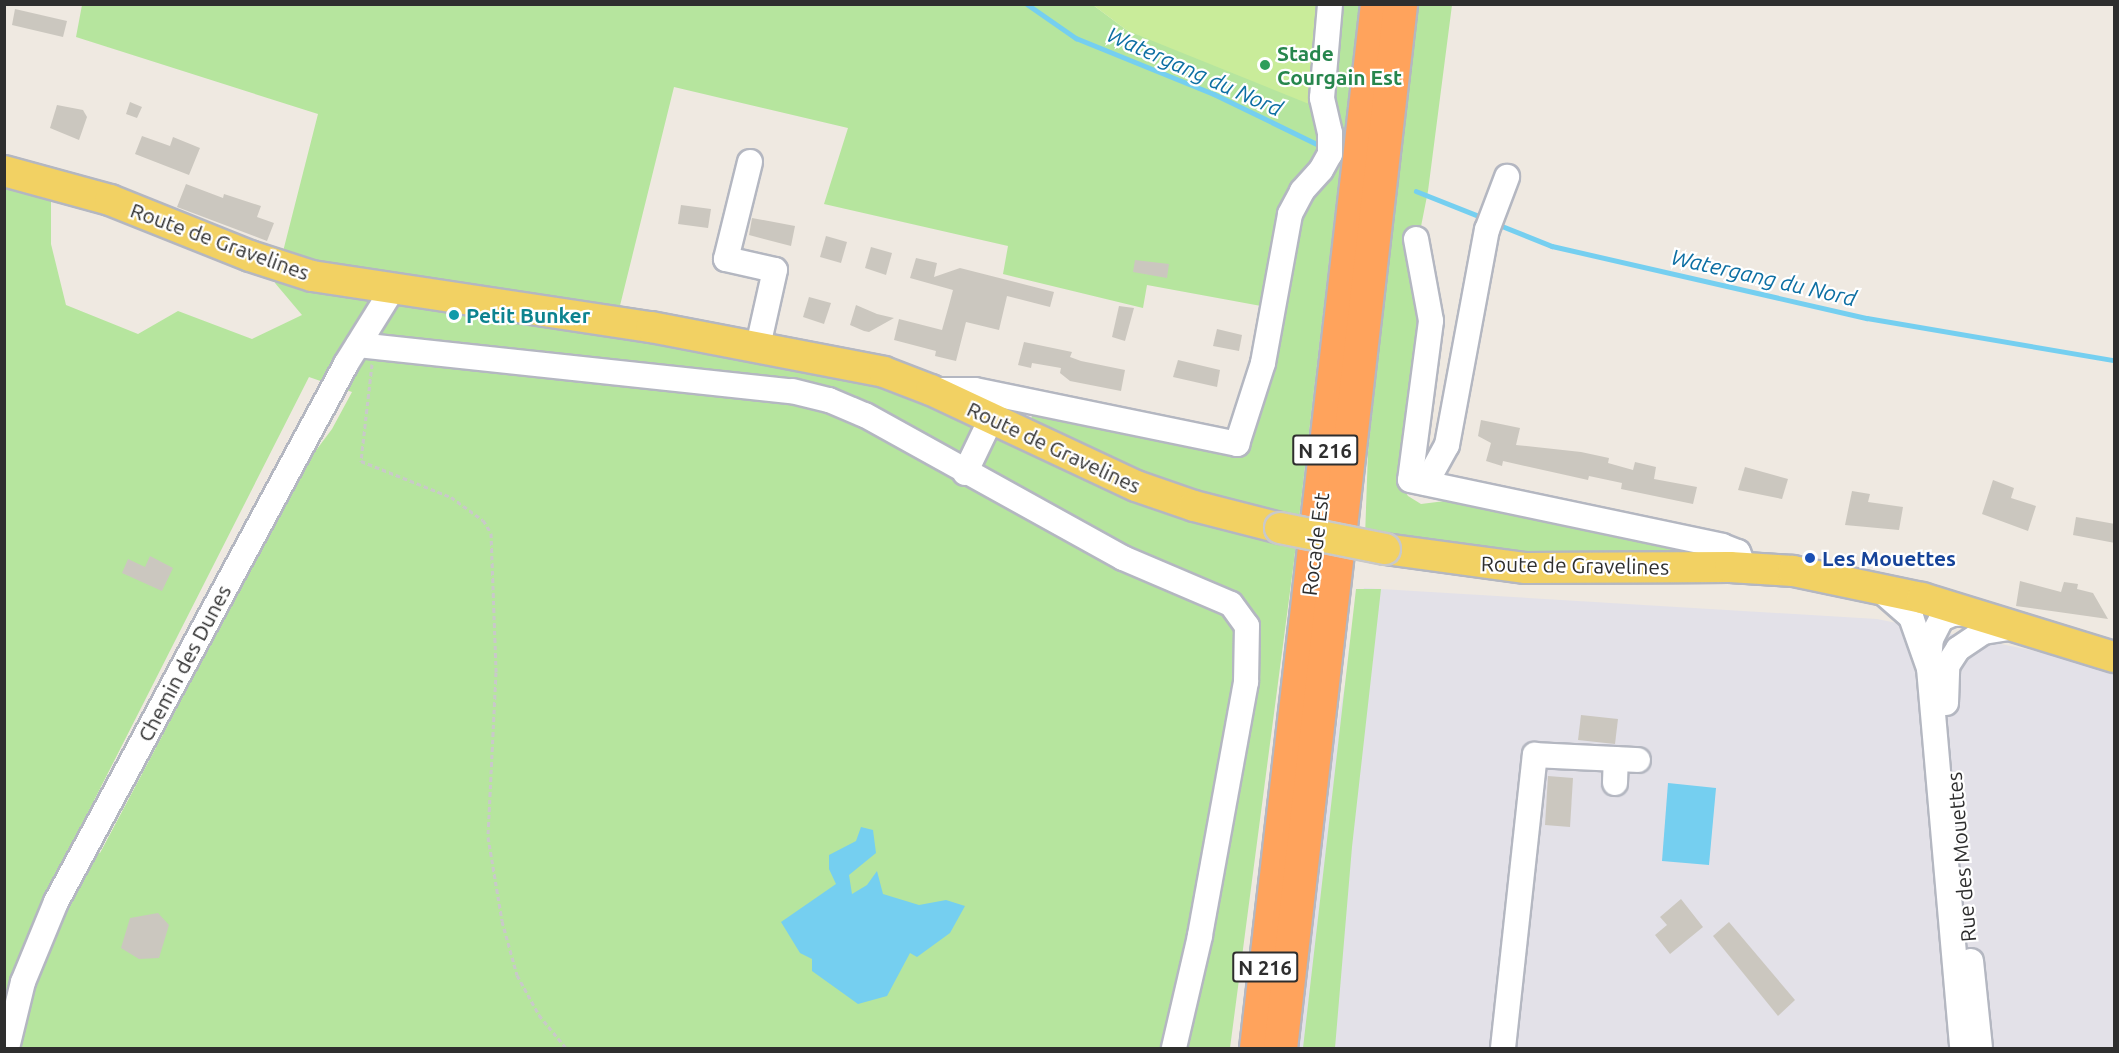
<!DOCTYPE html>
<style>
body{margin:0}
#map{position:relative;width:2119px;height:1053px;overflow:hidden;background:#efe9e1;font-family:Ubuntu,sans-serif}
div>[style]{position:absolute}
.industrial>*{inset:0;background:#e3e1e8}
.green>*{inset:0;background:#b6e59e}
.pitch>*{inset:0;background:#c9ec9a}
.water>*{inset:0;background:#75cff0}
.stream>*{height:4.5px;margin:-2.25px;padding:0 2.25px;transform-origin:2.25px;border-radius:2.25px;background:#75cff0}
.building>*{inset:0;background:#cbc7bf}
.path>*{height:3px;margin-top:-1.5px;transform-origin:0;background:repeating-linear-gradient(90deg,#c9c9c9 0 4.5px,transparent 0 7.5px)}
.roads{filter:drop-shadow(2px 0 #b4b7c1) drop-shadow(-2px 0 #b4b7c1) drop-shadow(0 2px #b4b7c1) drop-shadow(0 -2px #b4b7c1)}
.minor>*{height:24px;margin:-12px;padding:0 12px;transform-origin:12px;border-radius:12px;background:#fff}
.major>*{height:30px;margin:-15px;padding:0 15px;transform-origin:15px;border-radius:15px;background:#f2d163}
.highway>*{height:33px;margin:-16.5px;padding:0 16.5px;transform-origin:16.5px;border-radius:16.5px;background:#ffa35c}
.bridges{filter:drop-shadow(2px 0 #c9c9c9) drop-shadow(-2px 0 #c9c9c9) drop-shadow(0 2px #c9c9c9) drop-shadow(0 -2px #c9c9c9)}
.major-bridge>*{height:30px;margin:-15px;padding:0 15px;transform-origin:15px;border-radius:15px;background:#f2d163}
.dots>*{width:16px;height:16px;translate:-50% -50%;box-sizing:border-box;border:3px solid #fff;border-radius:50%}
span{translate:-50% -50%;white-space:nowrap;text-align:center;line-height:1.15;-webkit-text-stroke:4.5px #fff;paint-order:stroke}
.shield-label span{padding:2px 4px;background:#fff;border:2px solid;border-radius:4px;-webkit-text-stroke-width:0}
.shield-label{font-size:20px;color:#2e2e2e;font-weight:700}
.leisure-label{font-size:21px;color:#27864d;font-weight:700}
.left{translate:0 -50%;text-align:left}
.street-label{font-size:21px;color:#2e2e2e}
.culture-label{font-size:21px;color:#0d838f;font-weight:700}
.transit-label{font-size:21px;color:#164399;font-weight:700}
.water-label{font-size:22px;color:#0d6fa3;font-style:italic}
.frame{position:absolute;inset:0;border:6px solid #2e2e2e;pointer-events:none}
</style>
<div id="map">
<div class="industrial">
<i style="clip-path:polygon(1364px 588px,1877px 619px,2114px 667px,2114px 1048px,1274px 1048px)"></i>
</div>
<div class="green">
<i style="clip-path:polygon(evenodd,82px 5px,1093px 5px,1128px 31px,1325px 5px,1359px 5px,1294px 561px,1230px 1048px,5px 1048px,5px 188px,51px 198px,51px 244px,66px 305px,138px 334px,178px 311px,252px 339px,302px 315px,275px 283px,318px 114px,76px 37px,82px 5px,674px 87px,848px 128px,824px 204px,1008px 246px,1003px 274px,1143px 308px,1147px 285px,1277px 309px,1258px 411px,1245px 455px,1033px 413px,1021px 448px,878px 384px,613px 334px,674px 87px,82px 5px,309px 377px,352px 392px,332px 429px,308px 461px,100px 853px,75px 838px,309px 377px)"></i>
<i style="clip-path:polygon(1416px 5px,1452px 5px,1428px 191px,1413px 267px,1424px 315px,1399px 482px,1408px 496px,1421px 504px,1461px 499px,1717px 551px,1543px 559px,1365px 537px,1368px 452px)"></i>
<i style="clip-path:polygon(1356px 589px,1381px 589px,1352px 847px,1335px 1048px,1303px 1048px)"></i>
</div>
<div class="pitch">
<i style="clip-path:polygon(1093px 5px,1325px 5px,1314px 106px,1128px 31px)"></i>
</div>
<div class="water">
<i style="clip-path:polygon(1668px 783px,1716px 788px,1709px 865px,1662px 861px)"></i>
<i style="clip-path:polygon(861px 827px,873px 830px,876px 853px,849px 875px,852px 894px,867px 885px,877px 871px,883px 894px,919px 905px,946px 900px,965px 906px,950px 933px,917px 957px,910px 953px,887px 996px,858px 1004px,812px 971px,812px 959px,800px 953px,781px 922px,836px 884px,829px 869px,829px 855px,856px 841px)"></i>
</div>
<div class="stream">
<i style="left:1027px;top:4px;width:60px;rotate:34.8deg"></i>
<i style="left:1076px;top:38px;width:149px;rotate:22.1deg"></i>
<i style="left:1214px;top:94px;width:119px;rotate:25.9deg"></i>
<i style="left:1416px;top:191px;width:73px;rotate:21.7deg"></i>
<i style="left:1497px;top:224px;width:59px;rotate:21.8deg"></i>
<i style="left:1552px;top:246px;width:323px;rotate:12.9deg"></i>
<i style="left:1867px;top:318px;width:251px;rotate:9.7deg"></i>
</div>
<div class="building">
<i style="clip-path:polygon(15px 9px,67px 21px,63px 37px,12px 25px)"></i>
<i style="clip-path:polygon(130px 102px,142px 107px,137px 118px,126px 114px)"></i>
<i style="clip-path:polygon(57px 105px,83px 110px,87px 117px,79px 140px,50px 128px)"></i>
<i style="clip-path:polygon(142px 136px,170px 146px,173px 137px,200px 148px,189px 175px,135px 154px)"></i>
<i style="clip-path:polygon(186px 184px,223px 198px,224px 194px,261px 206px,257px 217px,274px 223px,267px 241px,177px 207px)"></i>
<i style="clip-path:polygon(681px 205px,711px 209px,708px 228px,678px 224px)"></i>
<i style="clip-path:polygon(752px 218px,795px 226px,791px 246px,749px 235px)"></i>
<i style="clip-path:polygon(826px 236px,847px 242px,841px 263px,820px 257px)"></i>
<i style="clip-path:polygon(871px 247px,892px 253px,886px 275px,865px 268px)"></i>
<i style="clip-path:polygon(916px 258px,937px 263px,934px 277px,960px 268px,1054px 292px,1050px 307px,1007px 296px,999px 330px,966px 322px,956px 361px,935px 356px,936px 351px,894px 340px,899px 319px,942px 330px,949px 305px,953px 290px,910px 278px)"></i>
<i style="clip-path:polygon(1135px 260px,1169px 264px,1167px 278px,1133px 272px)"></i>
<i style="clip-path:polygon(809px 297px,831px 303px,824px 324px,803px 317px)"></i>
<i style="clip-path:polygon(856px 305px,877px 314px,894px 318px,869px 332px,864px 331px,850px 325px)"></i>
<i style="clip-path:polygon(1119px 306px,1134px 308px,1125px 341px,1112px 337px)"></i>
<i style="clip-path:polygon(1217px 329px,1242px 335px,1239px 351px,1213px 346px)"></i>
<i style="clip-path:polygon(1024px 342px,1072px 352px,1070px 357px,1081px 361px,1125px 370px,1121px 391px,1070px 381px,1060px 373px,1061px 368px,1032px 363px,1031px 368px,1018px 365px)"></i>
<i style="clip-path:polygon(1178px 360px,1220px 370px,1217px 387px,1173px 377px)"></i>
<i style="clip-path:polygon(1481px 420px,1520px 428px,1516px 445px,1581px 452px,1609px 458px,1608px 463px,1633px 470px,1635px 462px,1656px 467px,1654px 479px,1697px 487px,1693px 504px,1621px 489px,1622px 483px,1589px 476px,1588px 480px,1503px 461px,1502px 466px,1486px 461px,1491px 443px,1478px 436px)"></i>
<i style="clip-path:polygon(1745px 467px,1788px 479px,1782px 499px,1738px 490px)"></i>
<i style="clip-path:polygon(1993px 480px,2014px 488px,2011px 498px,2036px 506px,2028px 531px,1982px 514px)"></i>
<i style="clip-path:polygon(1852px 491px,1870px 494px,1868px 502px,1903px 507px,1899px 530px,1845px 525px)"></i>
<i style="clip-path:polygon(2076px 517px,2115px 524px,2115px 543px,2073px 535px)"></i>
<i style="clip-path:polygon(150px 556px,173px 568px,162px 591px,122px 573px,128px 559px,145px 567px)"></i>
<i style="clip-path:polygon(2020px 581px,2061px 592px,2064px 582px,2078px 584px,2077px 589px,2093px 593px,2108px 619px,2016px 606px)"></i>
<i style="clip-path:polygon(1581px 715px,1618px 719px,1615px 744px,1578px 740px)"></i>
<i style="clip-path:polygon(1548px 776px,1573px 778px,1570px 827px,1545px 825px)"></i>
<i style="clip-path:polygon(1681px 899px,1703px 927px,1670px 954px,1655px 935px,1667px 925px,1660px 917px)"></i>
<i style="clip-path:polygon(158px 913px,169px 925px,159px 958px,139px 959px,121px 948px,130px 918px)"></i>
<i style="clip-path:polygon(1729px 922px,1795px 1000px,1778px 1016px,1713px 936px)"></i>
</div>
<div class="path">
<i style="left:372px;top:364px;width:98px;rotate:96.5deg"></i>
<i style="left:361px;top:461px;width:97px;rotate:21.8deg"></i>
<i style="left:451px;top:497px;width:39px;rotate:36deg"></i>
<i style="left:483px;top:520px;width:15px;rotate:58deg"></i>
<i style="left:491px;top:533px;width:139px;rotate:87.9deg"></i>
<i style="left:496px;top:672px;width:165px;rotate:92.8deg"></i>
<i style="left:488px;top:837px;width:85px;rotate:80.5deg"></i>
<i style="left:502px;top:921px;width:56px;rotate:74.5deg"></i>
<i style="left:517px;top:975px;width:46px;rotate:61.2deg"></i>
<i style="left:539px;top:1015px;width:43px;rotate:50.7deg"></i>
</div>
<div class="roads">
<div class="minor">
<i style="left:750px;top:162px;width:100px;rotate:103.9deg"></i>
<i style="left:726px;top:259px;width:50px;rotate:12.7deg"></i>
<i style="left:775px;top:270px;width:78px;rotate:102.6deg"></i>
<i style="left:1416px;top:239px;width:83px;rotate:79.6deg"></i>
<i style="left:1431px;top:321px;width:160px;rotate:97.5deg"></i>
<i style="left:1410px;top:480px;width:319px;rotate:11.9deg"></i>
<i style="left:1722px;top:546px;width:17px;rotate:21deg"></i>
<i style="left:1738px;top:552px;width:16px;rotate:68deg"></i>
<i style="left:358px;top:345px;width:436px;rotate:6.1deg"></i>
<i style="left:792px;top:391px;width:38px;rotate:14deg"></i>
<i style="left:829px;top:400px;width:39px;rotate:23deg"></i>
<i style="left:865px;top:415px;width:295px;rotate:29deg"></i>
<i style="left:1123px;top:558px;width:117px;rotate:23.1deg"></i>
<i style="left:1231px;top:604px;width:27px;rotate:54deg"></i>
<i style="left:1247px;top:626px;width:56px;rotate:91deg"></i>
<i style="left:1246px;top:682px;width:258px;rotate:100.3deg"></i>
<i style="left:1200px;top:936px;width:115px;rotate:103.1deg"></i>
<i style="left:931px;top:390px;width:44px"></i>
<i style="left:975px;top:390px;width:268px;rotate:11.6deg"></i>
<i style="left:1237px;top:444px;width:85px;rotate:-72.2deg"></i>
<i style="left:1263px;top:363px;width:151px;rotate:-79.7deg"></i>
<i style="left:1290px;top:214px;width:26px;rotate:-62deg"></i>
<i style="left:1302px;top:191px;width:28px;rotate:-48deg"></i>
<i style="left:1321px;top:170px;width:18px;rotate:-61deg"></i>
<i style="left:1330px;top:154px;width:21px;rotate:-90deg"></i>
<i style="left:1330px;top:133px;width:36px;rotate:-103deg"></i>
<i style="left:1322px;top:98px;width:94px;rotate:-85.1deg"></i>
<i style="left:965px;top:473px;width:60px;rotate:-64.3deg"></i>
<i style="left:1426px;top:483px;width:43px;rotate:-61.1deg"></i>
<i style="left:1447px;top:445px;width:219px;rotate:-79.5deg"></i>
<i style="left:1487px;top:230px;width:57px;rotate:-69.3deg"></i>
<i style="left:1879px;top:589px;width:43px;rotate:41.2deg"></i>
<i style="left:1911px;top:617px;width:54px;rotate:70.6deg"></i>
<i style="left:1929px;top:668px;width:381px;rotate:85deg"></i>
<i style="left:1929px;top:660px;width:21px;rotate:-85deg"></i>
<i style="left:1931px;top:639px;width:22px;rotate:-63deg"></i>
<i style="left:1941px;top:619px;width:13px;rotate:-23deg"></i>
<i style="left:1953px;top:614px;width:19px;rotate:-3deg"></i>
<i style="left:1946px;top:703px;width:37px;rotate:-88deg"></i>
<i style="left:1947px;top:666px;width:20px;rotate:-57deg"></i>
<i style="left:1958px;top:649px;width:30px;rotate:-34deg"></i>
<i style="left:1983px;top:632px;width:30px;rotate:-9deg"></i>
<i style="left:1615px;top:783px;width:24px;rotate:-88deg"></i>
<i style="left:1971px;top:961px;width:87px;rotate:84.1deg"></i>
<i style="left:7px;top:1048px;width:68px;rotate:-76.4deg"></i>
<i style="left:23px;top:982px;width:87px;rotate:-67.6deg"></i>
<i style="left:56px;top:902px;width:611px;rotate:-61.67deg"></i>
<i style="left:346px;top:364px;width:87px;rotate:-58.1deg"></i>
<i style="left:1503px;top:1048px;width:295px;rotate:-83.8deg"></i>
<i style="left:1535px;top:755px;width:103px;rotate:2.8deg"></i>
</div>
<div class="major">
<i style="left:4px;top:171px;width:110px;rotate:15.3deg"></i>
<i style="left:110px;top:200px;width:151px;rotate:21.8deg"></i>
<i style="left:250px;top:256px;width:65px;rotate:17.9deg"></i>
<i style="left:312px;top:276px;width:343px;rotate:8.6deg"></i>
<i style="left:651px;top:327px;width:237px;rotate:10.9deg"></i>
<i style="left:884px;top:372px;width:50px;rotate:21deg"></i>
<i style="left:931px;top:390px;width:226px;rotate:25.1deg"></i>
<i style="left:1136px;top:486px;width:61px;rotate:19deg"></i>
<i style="left:1194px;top:506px;width:89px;rotate:14.3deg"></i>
<i style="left:1385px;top:549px;width:142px;rotate:7.7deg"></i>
<i style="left:1526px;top:568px;width:204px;rotate:-0.3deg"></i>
<i style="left:1730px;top:567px;width:63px;rotate:3.6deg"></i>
<i style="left:1793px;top:571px;width:132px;rotate:11.8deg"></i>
<i style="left:1922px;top:598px;width:201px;rotate:17.1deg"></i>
</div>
<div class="highway">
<i style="left:1256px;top:1048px;width:1051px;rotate:-83.39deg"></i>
<i style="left:1280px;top:1048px;width:1051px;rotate:-83.44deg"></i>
</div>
</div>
<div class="bridges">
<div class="major-bridge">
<i style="left:1280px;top:528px;width:107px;rotate:11.3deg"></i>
</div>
</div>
<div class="dots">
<i style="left:1265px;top:65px;background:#2e9e5b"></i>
<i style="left:454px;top:315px;background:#0f9aa8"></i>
<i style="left:1810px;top:558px;background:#1a4fb4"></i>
</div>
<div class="shield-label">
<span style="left:1325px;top:450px">N 216</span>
<span style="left:1265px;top:967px">N 216</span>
</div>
<div class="leisure-label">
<span class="left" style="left:1277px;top:65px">Stade<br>Courgain Est</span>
</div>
<div class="street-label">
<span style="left:220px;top:241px;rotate:20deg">Route de Gravelines</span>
<span style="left:1054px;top:447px;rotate:25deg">Route de Gravelines</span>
<span style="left:1315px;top:544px;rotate:-83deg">Rocade Est</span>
<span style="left:1575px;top:565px;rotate:1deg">Route de Gravelines</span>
<span style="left:184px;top:663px;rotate:-62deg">Chemin des Dunes</span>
<span style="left:1961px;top:857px;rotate:-95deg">Rue des Mouettes</span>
</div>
<div class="culture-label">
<span class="left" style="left:466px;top:315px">Petit Bunker</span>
</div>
<div class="transit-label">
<span class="left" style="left:1822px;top:558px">Les Mouettes</span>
</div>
<div class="water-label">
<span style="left:1195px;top:71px;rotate:24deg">Watergang du Nord</span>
<span style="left:1764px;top:277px;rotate:13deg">Watergang du Nord</span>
</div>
<div class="frame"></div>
</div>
